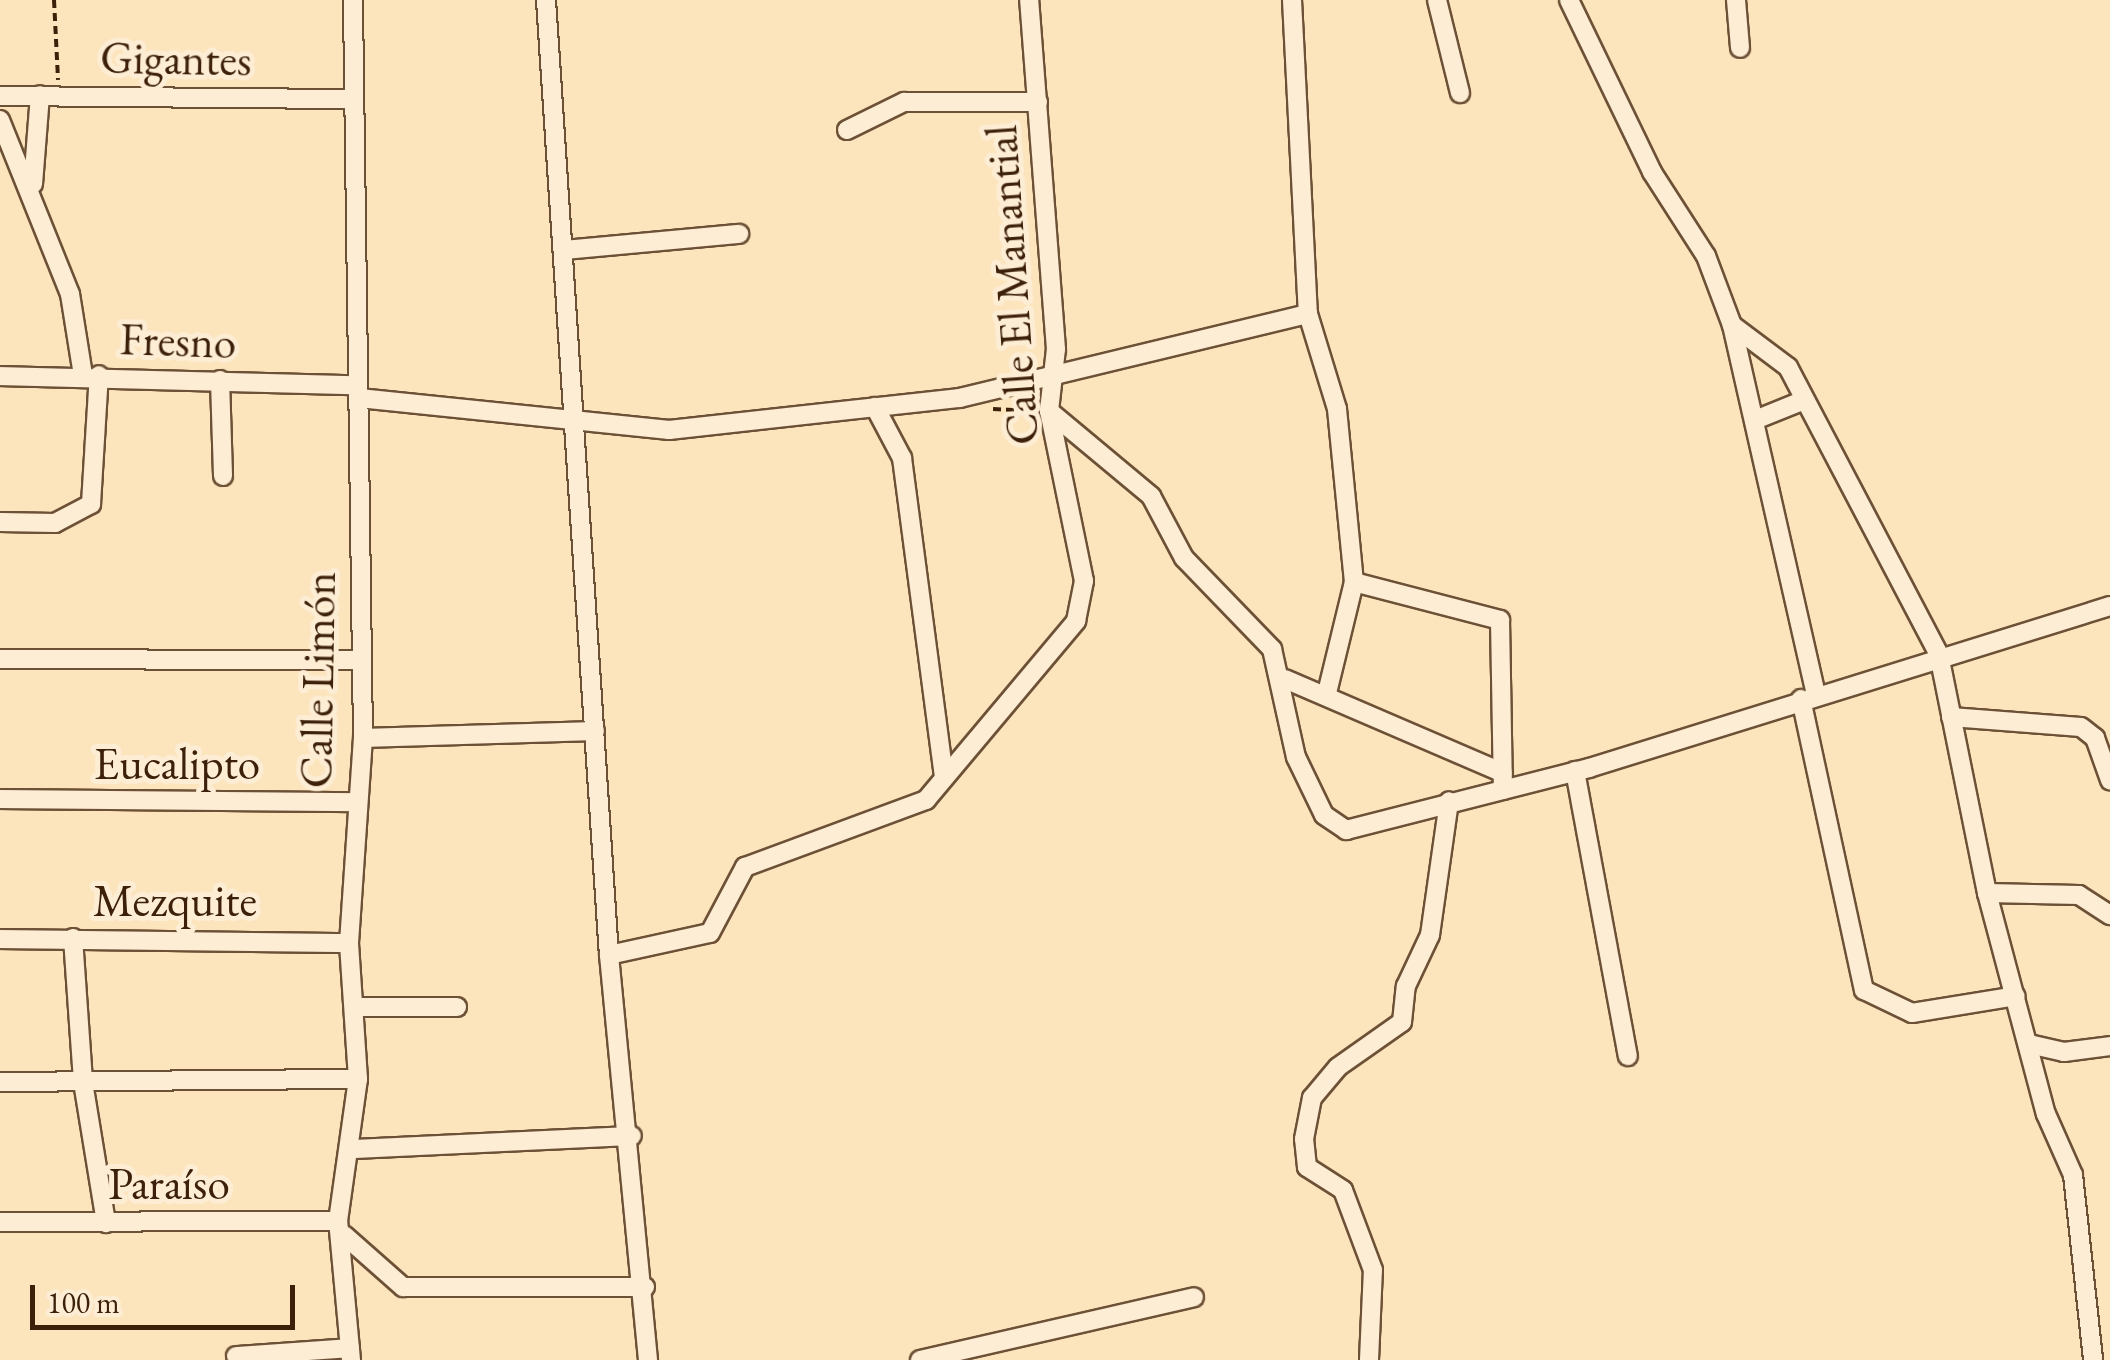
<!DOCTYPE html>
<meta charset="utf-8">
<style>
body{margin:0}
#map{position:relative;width:2110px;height:1360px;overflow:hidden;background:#fce4bd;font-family:"EB Garamond",serif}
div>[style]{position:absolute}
.path>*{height:4px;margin-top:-2px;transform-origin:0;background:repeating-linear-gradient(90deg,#3d2009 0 8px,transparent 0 13px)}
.roads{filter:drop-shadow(2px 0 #6d5136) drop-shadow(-2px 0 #6d5136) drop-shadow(0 2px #6d5136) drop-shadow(0 -2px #6d5136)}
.minor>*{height:18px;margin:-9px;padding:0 9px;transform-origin:9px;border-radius:9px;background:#fdedd4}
span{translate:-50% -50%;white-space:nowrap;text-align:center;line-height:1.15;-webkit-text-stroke:10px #fdedd4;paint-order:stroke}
.street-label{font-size:45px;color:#3d2009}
.scale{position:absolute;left:30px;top:1285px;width:265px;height:45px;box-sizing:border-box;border:5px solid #3d2009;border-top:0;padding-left:12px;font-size:30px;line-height:35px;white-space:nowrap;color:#3d2009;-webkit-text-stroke:8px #fdedd4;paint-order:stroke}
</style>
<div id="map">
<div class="path">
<i style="left:54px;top:0;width:80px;rotate:87.1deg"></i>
<i style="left:993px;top:409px;width:40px;rotate:2.9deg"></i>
</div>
<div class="roads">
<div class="minor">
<i style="left:546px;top:0;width:957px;rotate:86.23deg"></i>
<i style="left:609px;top:955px;width:407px;rotate:84.5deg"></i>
<i style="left:1292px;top:0;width:314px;rotate:87.1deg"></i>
<i style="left:1308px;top:314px;width:99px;rotate:73deg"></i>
<i style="left:1337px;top:409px;width:174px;rotate:84.4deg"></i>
<i style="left:1354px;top:582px;width:114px;rotate:103.7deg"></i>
<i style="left:1437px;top:0;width:96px;rotate:76.1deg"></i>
<i style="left:1569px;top:0;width:191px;rotate:64.2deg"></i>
<i style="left:1652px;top:172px;width:100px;rotate:57.3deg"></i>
<i style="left:1706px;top:256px;width:74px;rotate:69.4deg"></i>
<i style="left:1732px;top:325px;width:70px;rotate:36.9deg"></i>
<i style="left:1788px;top:367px;width:325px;rotate:62.3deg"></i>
<i style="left:1939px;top:655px;width:243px;rotate:78.6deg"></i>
<i style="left:1987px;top:893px;width:229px;rotate:75.1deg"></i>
<i style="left:2046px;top:1114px;width:67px;rotate:66.1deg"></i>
<i style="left:2073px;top:1175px;width:186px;rotate:83.8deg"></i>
<i style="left:1736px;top:0;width:48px;rotate:85.2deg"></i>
<i style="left:0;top:96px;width:351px;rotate:0.5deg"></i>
<i style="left:0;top:120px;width:188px;rotate:68.1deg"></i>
<i style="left:70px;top:294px;width:82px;rotate:80.9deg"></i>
<i style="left:847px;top:130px;width:64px;rotate:-26.2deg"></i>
<i style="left:904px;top:102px;width:134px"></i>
<i style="left:33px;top:184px;width:89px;rotate:-85.5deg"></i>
<i style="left:565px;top:250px;width:175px;rotate:-5.3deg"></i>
<i style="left:1732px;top:325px;width:378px;rotate:77.2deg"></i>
<i style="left:0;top:376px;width:354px;rotate:1.5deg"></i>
<i style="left:220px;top:380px;width:96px;rotate:88.2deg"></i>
<i style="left:359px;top:398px;width:312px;rotate:5.9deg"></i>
<i style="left:669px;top:430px;width:293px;rotate:-6.3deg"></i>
<i style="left:960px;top:398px;width:358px;rotate:-13.6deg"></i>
<i style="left:875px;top:407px;width:58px;rotate:62.1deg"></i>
<i style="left:902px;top:458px;width:320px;rotate:82.5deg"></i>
<i style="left:1049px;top:411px;width:133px;rotate:39.8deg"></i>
<i style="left:1151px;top:496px;width:70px;rotate:62deg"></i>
<i style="left:1184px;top:558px;width:127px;rotate:46deg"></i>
<i style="left:1272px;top:649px;width:111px;rotate:77.5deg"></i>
<i style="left:1296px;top:757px;width:64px;rotate:64.2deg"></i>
<i style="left:1324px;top:815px;width:27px;rotate:34deg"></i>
<i style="left:1346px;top:830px;width:251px;rotate:-14.3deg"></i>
<i style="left:1589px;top:768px;width:546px;rotate:-17.27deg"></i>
<i style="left:1755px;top:420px;width:51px;rotate:-22deg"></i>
<i style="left:0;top:522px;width:55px;rotate:1deg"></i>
<i style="left:55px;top:523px;width:41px;rotate:-27.8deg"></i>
<i style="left:91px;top:504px;width:129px;rotate:-86.5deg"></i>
<i style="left:1354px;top:582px;width:151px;rotate:14.6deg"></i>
<i style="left:1500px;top:620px;width:170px;rotate:89deg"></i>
<i style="left:0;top:659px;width:358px;rotate:0.2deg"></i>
<i style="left:1285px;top:679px;width:237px;rotate:23.3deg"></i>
<i style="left:1801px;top:699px;width:298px;rotate:77.8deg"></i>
<i style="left:1864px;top:990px;width:53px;rotate:25.6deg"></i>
<i style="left:1912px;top:1013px;width:105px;rotate:-9.3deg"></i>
<i style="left:1951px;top:717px;width:130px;rotate:4.4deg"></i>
<i style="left:2081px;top:727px;width:18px;rotate:38deg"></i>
<i style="left:2095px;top:738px;width:45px;rotate:70.3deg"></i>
<i style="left:363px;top:738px;width:232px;rotate:-1.7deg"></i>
<i style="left:1575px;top:771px;width:290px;rotate:79.5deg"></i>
<i style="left:0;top:799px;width:353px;rotate:0.5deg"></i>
<i style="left:1987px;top:893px;width:92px;rotate:1.2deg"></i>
<i style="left:2079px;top:895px;width:37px;rotate:33deg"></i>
<i style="left:73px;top:938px;width:144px;rotate:86deg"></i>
<i style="left:83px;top:1082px;width:143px;rotate:80.7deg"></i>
<i style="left:0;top:939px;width:349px;rotate:0.7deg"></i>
<i style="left:609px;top:955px;width:103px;rotate:-12.3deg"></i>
<i style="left:710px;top:933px;width:75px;rotate:-62.1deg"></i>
<i style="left:745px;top:867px;width:193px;rotate:-20.3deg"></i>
<i style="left:926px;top:800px;width:234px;rotate:-50deg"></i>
<i style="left:1076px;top:621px;width:41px;rotate:-78.7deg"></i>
<i style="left:1084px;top:581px;width:174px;rotate:-101.6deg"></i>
<i style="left:1049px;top:411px;width:62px;rotate:-83.6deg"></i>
<i style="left:1056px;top:349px;width:350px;rotate:-94.4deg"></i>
<i style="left:356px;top:1007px;width:101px"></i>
<i style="left:2029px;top:1044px;width:36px;rotate:13deg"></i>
<i style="left:2064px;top:1052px;width:46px;rotate:-7.4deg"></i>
<i style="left:0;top:1082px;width:358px;rotate:-0.5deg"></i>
<i style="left:353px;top:1149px;width:279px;rotate:-2.7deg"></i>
<i style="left:0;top:1222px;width:338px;rotate:-0.2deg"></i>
<i style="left:344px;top:1235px;width:79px;rotate:41.4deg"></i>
<i style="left:403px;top:1287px;width:242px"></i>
<i style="left:236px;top:1356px;width:114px;rotate:-4deg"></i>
<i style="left:351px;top:1360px;width:140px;rotate:-95.3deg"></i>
<i style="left:338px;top:1221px;width:143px;rotate:-82deg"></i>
<i style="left:358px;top:1079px;width:136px;rotate:-93.8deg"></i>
<i style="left:349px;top:943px;width:205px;rotate:-86.1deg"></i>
<i style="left:363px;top:738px;width:738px;rotate:-90.78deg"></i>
<i style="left:920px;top:1360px;width:281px;rotate:-12.9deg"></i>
<i style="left:1369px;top:1360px;width:90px;rotate:-87.5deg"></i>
<i style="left:1373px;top:1270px;width:85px;rotate:-110.6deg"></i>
<i style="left:1343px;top:1190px;width:43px;rotate:-147.4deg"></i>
<i style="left:1307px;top:1167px;width:28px;rotate:-96deg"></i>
<i style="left:1304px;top:1139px;width:42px;rotate:-79deg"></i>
<i style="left:1312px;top:1098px;width:40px;rotate:-50deg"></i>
<i style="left:1338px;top:1067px;width:78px;rotate:-35.1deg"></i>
<i style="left:1402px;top:1022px;width:36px;rotate:-84deg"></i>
<i style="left:1406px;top:986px;width:56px;rotate:-64.8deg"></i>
<i style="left:1430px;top:935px;width:135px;rotate:-81.9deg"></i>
</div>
</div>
<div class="street-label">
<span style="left:176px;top:59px;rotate:1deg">Gigantes</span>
<span style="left:1012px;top:285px;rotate:-94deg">Calle El Manantial</span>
<span style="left:178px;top:341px;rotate:2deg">Fresno</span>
<span style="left:318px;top:680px;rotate:-89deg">Calle Limón</span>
<span style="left:177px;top:764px">Eucalipto</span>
<span style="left:175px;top:901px">Mezquite</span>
<span style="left:169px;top:1184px">Paraíso</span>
</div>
<div class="scale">100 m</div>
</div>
